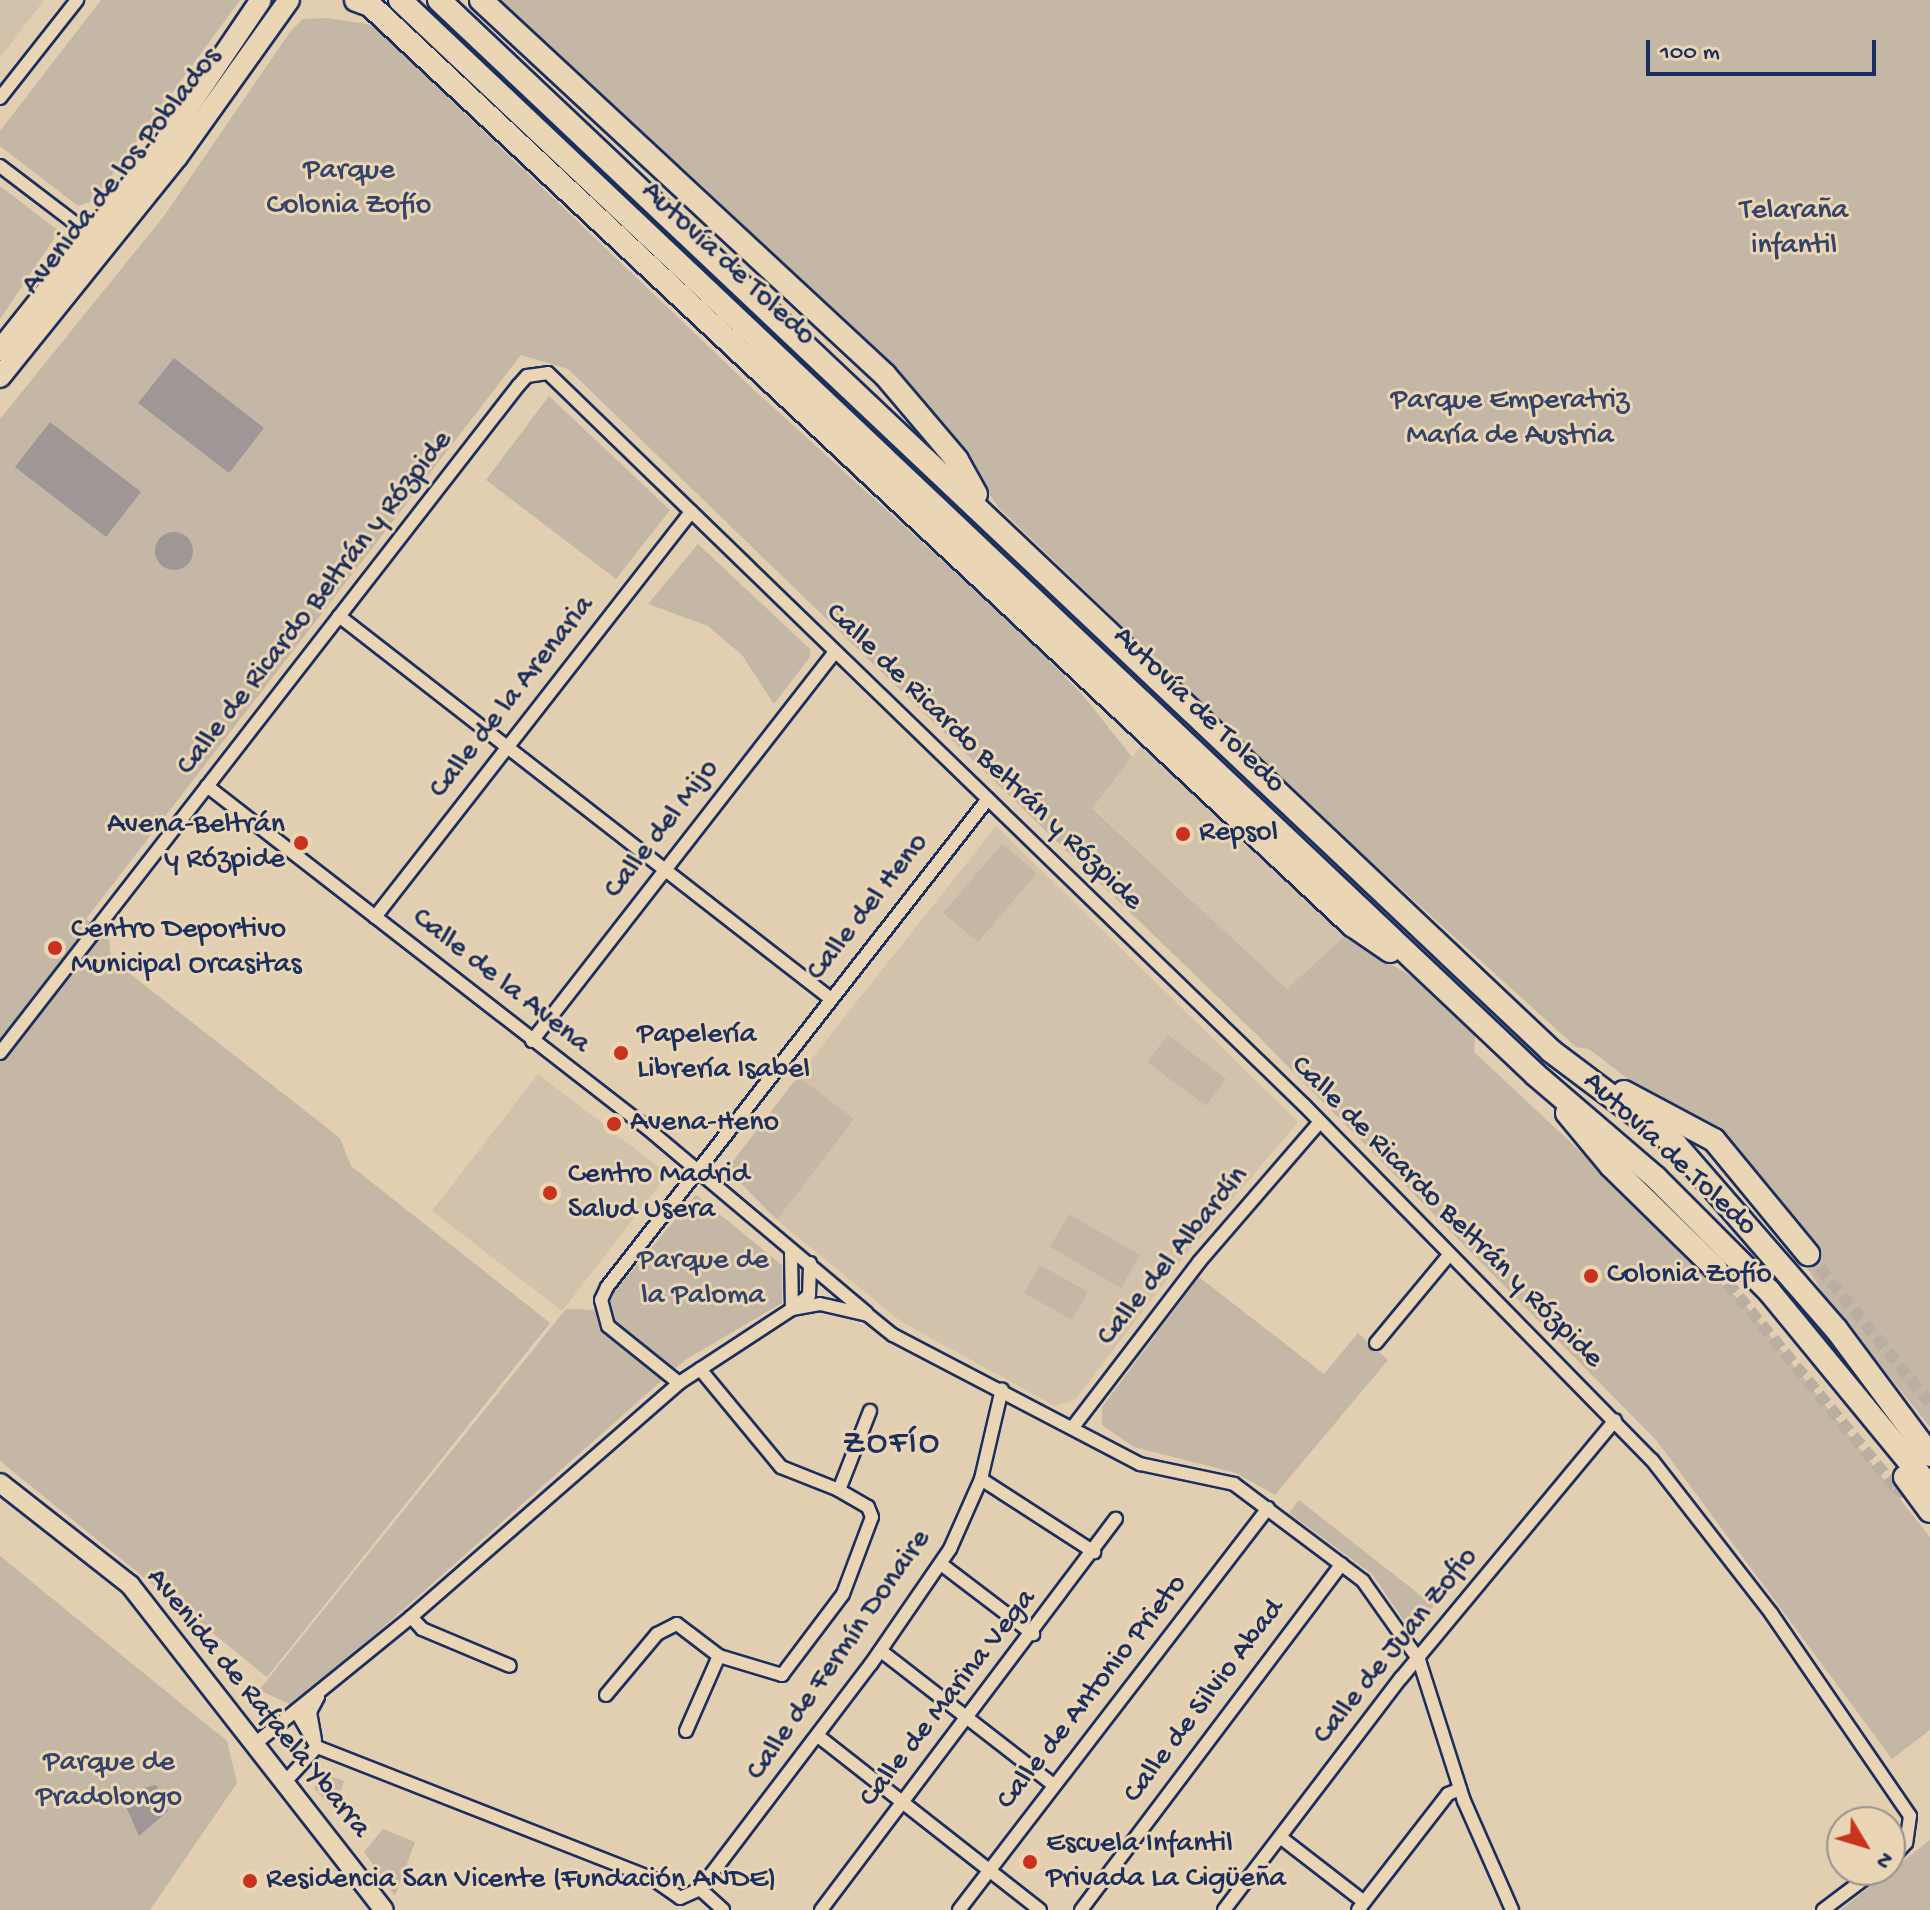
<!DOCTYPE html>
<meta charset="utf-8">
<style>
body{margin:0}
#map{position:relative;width:1930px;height:1910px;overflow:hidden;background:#e2ceb1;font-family:"Gochi Hand",sans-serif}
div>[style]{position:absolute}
.built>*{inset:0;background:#d3c2ab}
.green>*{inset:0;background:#c4b7a5}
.water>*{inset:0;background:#9e9795}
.round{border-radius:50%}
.street-tunnel>*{height:12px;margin-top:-6px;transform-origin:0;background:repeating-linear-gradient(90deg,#baaea0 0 12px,transparent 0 18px)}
.roads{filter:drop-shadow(2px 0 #1b2f5e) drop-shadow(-2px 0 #1b2f5e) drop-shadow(0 2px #1b2f5e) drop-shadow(0 -2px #1b2f5e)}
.street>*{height:12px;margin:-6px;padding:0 6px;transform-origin:6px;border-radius:6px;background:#ead5b4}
.secondary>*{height:18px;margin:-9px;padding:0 9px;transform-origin:9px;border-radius:9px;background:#ead5b4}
.primary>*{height:20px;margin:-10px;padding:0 10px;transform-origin:10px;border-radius:10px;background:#ead5b4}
.highway>*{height:22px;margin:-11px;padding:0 11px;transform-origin:11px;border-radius:11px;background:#ead5b4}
.dots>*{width:22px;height:22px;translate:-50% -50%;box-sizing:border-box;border:4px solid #ead5b4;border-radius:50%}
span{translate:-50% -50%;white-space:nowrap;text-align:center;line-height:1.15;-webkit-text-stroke:6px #ead5b4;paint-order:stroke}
.street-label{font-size:30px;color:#1b2f5e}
.park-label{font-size:30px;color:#344369}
.poi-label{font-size:30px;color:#1b2f5e}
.right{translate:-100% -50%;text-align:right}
.left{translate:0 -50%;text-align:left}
.quarter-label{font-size:34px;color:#1b2f5e;letter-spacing:2px}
.north{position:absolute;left:1826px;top:1806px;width:80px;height:80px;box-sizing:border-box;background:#ead5b4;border:2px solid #979392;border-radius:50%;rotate:128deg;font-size:22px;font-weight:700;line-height:32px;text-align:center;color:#1b2f5e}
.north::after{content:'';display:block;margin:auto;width:28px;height:36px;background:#c8321e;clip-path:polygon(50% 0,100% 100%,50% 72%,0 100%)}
.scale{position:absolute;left:1646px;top:40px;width:230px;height:36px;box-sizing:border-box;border:4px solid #1b2f5e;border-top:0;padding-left:10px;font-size:24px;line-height:28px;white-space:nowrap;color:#1b2f5e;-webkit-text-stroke:6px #ead5b4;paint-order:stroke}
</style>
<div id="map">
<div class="built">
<i style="clip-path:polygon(0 0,44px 0,0 58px)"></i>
<i style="clip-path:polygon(1145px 741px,1304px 889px,1344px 937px,1288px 990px,1092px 807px)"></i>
<i style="clip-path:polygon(996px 826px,1298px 1122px,1188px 1252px,1075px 1400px,1055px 1406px,900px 1321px,777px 1220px,854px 1119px,798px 1076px)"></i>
<i style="clip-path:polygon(538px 1074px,668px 1174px,562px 1311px,432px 1211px)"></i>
</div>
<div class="green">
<i style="clip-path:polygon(101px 0,240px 0,93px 201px,78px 206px,0 146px,0 131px)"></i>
<i style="clip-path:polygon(501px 0,1930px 0,1930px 1427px,1826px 1298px,1729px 1143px,1654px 1099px,1589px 1049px,1576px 1047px,1315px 811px,999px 508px,951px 439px,896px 376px)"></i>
<i style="clip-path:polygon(328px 18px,372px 25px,754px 390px,1021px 632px,1081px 693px,1132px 757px,1092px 808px,1287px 989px,1344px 937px,1418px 980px,1475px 1035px,1474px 1052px,1748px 1308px,1930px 1537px,1930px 1730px,1892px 1759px,1657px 1441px,1256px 1034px,568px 369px,521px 355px,86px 919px,109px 937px,111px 959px,340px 1138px,351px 1166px,550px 1323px,267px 1677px,0 1461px,0 419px,164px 216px,290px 32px,303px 19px)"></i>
<i style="clip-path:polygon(0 186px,59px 231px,0 319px)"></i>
<i style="clip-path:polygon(549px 396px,670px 510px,616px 579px,486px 480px)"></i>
<i style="clip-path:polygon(698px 544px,810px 649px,810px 657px,774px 704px,742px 655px,708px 626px,648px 604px)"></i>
<i style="clip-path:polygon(1002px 844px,1037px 873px,978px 942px,943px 913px)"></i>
<i style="clip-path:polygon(1168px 1035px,1226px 1079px,1206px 1106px,1147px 1062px)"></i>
<i style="clip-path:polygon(798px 1076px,854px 1119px,777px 1220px,727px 1169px)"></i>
<i style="clip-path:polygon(696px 1195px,782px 1265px,782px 1303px,685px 1360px,294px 1706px,259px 1690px,566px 1309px,599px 1310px)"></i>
<i style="clip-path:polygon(1069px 1214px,1140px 1255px,1121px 1288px,1050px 1247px)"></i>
<i style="clip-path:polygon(1040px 1265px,1088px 1292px,1072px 1320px,1024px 1293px)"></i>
<i style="clip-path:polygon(1199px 1277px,1324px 1374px,1358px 1333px,1388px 1360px,1275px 1495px,1236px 1473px,1134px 1447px,1102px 1425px,1102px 1407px)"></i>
<i style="clip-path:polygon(1299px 1500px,1434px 1606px,1423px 1619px,1404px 1621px,1372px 1574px,1289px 1513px)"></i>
<i style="clip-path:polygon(0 1556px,227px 1741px,237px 1783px,150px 1910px,0 1910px)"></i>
<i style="clip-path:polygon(324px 1774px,344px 1781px,334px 1810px,314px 1788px)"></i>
<i style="clip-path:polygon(383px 1829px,415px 1842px,395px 1896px,364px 1852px)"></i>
<i style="clip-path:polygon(1930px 1840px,1930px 1910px,1840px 1910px)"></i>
</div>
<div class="water">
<i style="clip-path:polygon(174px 358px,264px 428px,229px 473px,138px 403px)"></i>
<i style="clip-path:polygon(50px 422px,141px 492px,106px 537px,15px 467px)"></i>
<i class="round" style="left:155px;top:532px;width:38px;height:38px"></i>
<i style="clip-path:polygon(156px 1785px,168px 1811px,139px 1836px,120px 1793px)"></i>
</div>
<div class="street-tunnel">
<i style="left:1808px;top:1254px;width:193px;rotate:50.7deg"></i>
<i style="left:1716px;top:1269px;width:282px;rotate:50.6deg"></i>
<i style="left:1895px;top:1487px;width:27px;rotate:36deg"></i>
</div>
<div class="roads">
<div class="street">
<i style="left:0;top:98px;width:125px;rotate:-51.8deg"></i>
<i style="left:0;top:166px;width:116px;rotate:37.3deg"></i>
<i style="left:339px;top:616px;width:624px;rotate:37.9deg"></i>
<i style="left:207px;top:786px;width:557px;rotate:37.86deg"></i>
<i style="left:647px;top:1128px;width:287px;rotate:40.1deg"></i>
<i style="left:375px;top:917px;width:514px;rotate:-52.04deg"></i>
<i style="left:532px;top:1041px;width:493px;rotate:-52.1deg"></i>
<i style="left:0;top:1053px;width:845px;rotate:-52.17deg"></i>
<i style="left:518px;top:386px;width:13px;rotate:-48deg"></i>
<i style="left:527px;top:376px;width:21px;rotate:-8deg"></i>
<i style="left:548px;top:373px;width:1052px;rotate:44.08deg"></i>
<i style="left:1304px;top:1105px;width:497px;rotate:45.6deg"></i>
<i style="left:1652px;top:1460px;width:194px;rotate:52.1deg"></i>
<i style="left:1771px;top:1613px;width:246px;rotate:55.6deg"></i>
<i style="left:1910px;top:1816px;width:27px;rotate:98deg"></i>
<i style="left:1906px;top:1843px;width:23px;rotate:133deg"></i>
<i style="left:791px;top:1253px;width:56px;rotate:89deg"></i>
<i style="left:792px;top:1309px;width:28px;rotate:-10deg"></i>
<i style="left:820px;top:1304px;width:49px;rotate:12.9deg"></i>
<i style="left:868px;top:1315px;width:32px;rotate:39deg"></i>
<i style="left:893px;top:1335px;width:279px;rotate:27.6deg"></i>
<i style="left:1140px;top:1464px;width:96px;rotate:12deg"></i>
<i style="left:1234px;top:1484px;width:161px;rotate:36.9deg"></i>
<i style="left:1363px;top:1581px;width:97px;rotate:54.7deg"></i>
<i style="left:1419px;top:1660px;width:148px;rotate:72.3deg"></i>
<i style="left:1464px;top:1801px;width:119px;rotate:66.2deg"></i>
<i style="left:1376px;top:1343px;width:114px;rotate:-50.3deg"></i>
<i style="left:679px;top:1383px;width:91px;rotate:-141.2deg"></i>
<i style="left:608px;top:1326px;width:27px;rotate:-105deg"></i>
<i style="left:601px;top:1300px;width:14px;rotate:-65deg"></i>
<i style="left:607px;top:1287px;width:619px;rotate:-52.02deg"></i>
<i style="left:1073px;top:1427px;width:208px;rotate:-52.6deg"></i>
<i style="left:1199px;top:1262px;width:184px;rotate:-49.2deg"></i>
<i style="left:981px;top:1479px;width:135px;rotate:32.9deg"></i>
<i style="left:839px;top:1490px;width:85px;rotate:-68.6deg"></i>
<i style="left:941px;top:1564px;width:116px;rotate:37.3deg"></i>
<i style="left:411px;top:1617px;width:16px;rotate:47deg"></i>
<i style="left:422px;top:1629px;width:95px;rotate:22.8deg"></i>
<i style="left:881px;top:1651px;width:219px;rotate:37.8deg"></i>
<i style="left:606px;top:1695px;width:80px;rotate:-50.1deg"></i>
<i style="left:657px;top:1634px;width:22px;rotate:-27deg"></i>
<i style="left:677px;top:1624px;width:53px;rotate:37.3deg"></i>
<i style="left:719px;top:1656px;width:66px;rotate:16.8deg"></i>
<i style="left:782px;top:1675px;width:101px;rotate:-53deg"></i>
<i style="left:843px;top:1594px;width:82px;rotate:-69.4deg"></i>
<i style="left:872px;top:1517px;width:11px;rotate:-112deg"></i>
<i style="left:868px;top:1507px;width:34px;rotate:-150deg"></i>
<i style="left:839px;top:1490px;width:62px;rotate:-158.4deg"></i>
<i style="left:781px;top:1467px;width:127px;rotate:-129.6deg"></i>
<i style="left:296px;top:1711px;width:42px;rotate:59.7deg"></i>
<i style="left:317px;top:1747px;width:361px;rotate:21.4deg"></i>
<i style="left:653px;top:1879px;width:33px;rotate:35deg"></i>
<i style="left:680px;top:1898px;width:22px;rotate:-24deg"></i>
<i style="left:700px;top:1889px;width:31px;rotate:42deg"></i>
<i style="left:686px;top:1731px;width:82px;rotate:-66.3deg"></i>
<i style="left:818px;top:1736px;width:282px;rotate:38.1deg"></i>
<i style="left:315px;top:1740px;width:28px;rotate:-100deg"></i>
<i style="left:310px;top:1712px;width:17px;rotate:-62deg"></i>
<i style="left:256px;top:1743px;width:200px;rotate:-39.1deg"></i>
<i style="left:411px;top:1617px;width:356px;rotate:-41.1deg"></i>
<i style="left:679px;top:1383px;width:135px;rotate:-33.2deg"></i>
<i style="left:792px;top:1309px;width:22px;rotate:-39deg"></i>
<i style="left:809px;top:1295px;width:32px;rotate:-88deg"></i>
<i style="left:285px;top:1782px;width:47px;rotate:-47.6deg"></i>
<i style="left:1280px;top:1837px;width:106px;rotate:37.7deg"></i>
<i style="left:700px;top:1889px;width:283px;rotate:-52.8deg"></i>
<i style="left:871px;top:1664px;width:140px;rotate:-55.5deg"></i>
<i style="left:950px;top:1549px;width:77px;rotate:-66.1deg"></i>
<i style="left:981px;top:1479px;width:92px;rotate:-76.9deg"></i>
<i style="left:821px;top:1910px;width:490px;rotate:-53deg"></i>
<i style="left:959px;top:1910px;width:507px;rotate:-52.45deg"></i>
<i style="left:1081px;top:1910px;width:433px;rotate:-53deg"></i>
<i style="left:1224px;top:1910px;width:292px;rotate:-52.7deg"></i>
<i style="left:1401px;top:1678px;width:335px;rotate:-50.3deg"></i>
<i style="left:1358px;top:1910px;width:147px;rotate:-52.2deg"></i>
<i style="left:1448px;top:1794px;width:13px;rotate:-23deg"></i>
<i style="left:1823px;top:1910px;width:66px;rotate:-37deg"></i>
</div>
<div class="secondary">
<i style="left:0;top:1483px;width:165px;rotate:38.1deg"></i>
<i style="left:130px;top:1585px;width:412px;rotate:52deg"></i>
</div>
<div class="primary">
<i style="left:0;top:350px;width:260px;rotate:-51.5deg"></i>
<i style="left:162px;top:146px;width:176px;rotate:-55.9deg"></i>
<i style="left:0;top:377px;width:282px;rotate:-51.2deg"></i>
<i style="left:177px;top:157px;width:193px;rotate:-54.5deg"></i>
</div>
<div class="highway">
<i style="left:356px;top:0;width:15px;rotate:20deg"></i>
<i style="left:370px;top:5px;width:1346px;rotate:43.13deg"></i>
<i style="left:1352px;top:925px;width:46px;rotate:34.4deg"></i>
<i style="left:400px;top:0;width:1564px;rotate:43.42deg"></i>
<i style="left:1536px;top:1075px;width:158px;rotate:40.6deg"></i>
<i style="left:1656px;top:1178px;width:160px;rotate:45deg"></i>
<i style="left:1769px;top:1291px;width:254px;rotate:50.6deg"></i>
<i style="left:439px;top:0;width:1530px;rotate:43.38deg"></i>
<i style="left:1551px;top:1051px;width:156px;rotate:36.9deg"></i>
<i style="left:1676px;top:1145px;width:244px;rotate:49deg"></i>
<i style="left:1836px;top:1329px;width:157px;rotate:53.3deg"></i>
<i style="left:481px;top:0;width:551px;rotate:42.87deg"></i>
<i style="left:885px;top:375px;width:111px;rotate:49.7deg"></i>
<i style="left:957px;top:460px;width:39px;rotate:61deg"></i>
<i style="left:1624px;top:1092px;width:102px;rotate:28.1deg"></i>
<i style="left:1714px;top:1140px;width:148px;rotate:50.5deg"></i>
<i style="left:1567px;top:1113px;width:69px;rotate:50.3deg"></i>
<i style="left:1611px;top:1166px;width:147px;rotate:44.4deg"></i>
<i style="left:1905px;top:1477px;width:42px;rotate:53.7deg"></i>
</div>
</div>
<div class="dots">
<i style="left:1183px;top:834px;background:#c8321e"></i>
<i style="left:301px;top:843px;background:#c8321e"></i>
<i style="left:55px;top:948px;background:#c8321e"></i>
<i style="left:621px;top:1053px;background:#c8321e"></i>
<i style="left:614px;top:1124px;background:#c8321e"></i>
<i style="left:550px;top:1193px;background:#c8321e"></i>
<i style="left:1591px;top:1276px;background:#c8321e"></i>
<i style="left:1030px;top:1862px;background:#c8321e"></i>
<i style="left:250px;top:1881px;background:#c8321e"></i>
</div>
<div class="street-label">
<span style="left:123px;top:172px;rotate:-52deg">Avenida de los Poblados</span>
<span style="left:727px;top:265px;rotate:43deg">Autovía de Toledo</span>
<span style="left:316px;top:604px;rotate:-52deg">Calle de Ricardo Beltrán y Rózpide</span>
<span style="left:513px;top:698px;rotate:-52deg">Calle de la Arenaria</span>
<span style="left:1198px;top:711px;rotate:44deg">Autovía de Toledo</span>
<span style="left:983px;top:758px;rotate:44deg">Calle de Ricardo Beltrán y Rózpide</span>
<span style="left:663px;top:830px;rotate:-52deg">Calle del Mijo</span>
<span style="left:869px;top:908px;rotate:-52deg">Calle del Heno</span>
<span style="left:500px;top:982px;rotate:38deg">Calle de la Avena</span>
<span style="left:1669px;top:1155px;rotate:43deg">Autovía de Toledo</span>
<span style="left:1446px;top:1213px;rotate:45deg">Calle de Ricardo Beltrán y Rózpide</span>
<span style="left:1174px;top:1257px;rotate:-51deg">Calle del Albardín</span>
<span style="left:1397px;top:1647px;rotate:-51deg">Calle de Juan Zofio</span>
<span style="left:840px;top:1656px;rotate:-55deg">Calle de Fermín Donaire</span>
<span style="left:1093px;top:1693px;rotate:-52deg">Calle de Antonio Prieto</span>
<span style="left:949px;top:1699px;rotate:-52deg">Calle de Marina Vega</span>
<span style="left:1205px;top:1702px;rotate:-53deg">Calle de Silvio Abad</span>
<span style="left:257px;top:1704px;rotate:51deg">Avenida de Rafaela Ybarra</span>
</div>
<div class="park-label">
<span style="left:349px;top:189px">Parque<br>Colonia Zofío</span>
<span style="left:1794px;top:229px">Telaraña<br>infantil</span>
<span style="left:1510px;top:419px">Parque Emperatriz<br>María de Austria</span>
<span style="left:703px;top:1279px">Parque de<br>la Paloma</span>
<span style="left:109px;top:1781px">Parque de<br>Pradolongo</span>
</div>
<div class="poi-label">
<span class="right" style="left:285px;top:843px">Avena-Beltrán<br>y Rózpide</span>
<span class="left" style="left:1199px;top:834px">Repsol</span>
<span class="left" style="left:71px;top:948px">Centro Deportivo<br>Municipal Orcasitas</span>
<span class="left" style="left:637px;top:1053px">Papelería<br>Librería Isabel</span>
<span class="left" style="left:630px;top:1124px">Avena-Heno</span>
<span class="left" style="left:568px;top:1193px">Centro Madrid<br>Salud Usera</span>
<span class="left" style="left:1607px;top:1276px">Colonia Zofío</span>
<span class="left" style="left:1046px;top:1862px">Escuela Infantil<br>Privada La Cigüeña</span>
<span class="left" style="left:266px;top:1881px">Residencia San Vicente (Fundación ANDE)</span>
</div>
<div class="quarter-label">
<span style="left:892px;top:1446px">ZOFÍO</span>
</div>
<div class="north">N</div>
<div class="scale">100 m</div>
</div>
